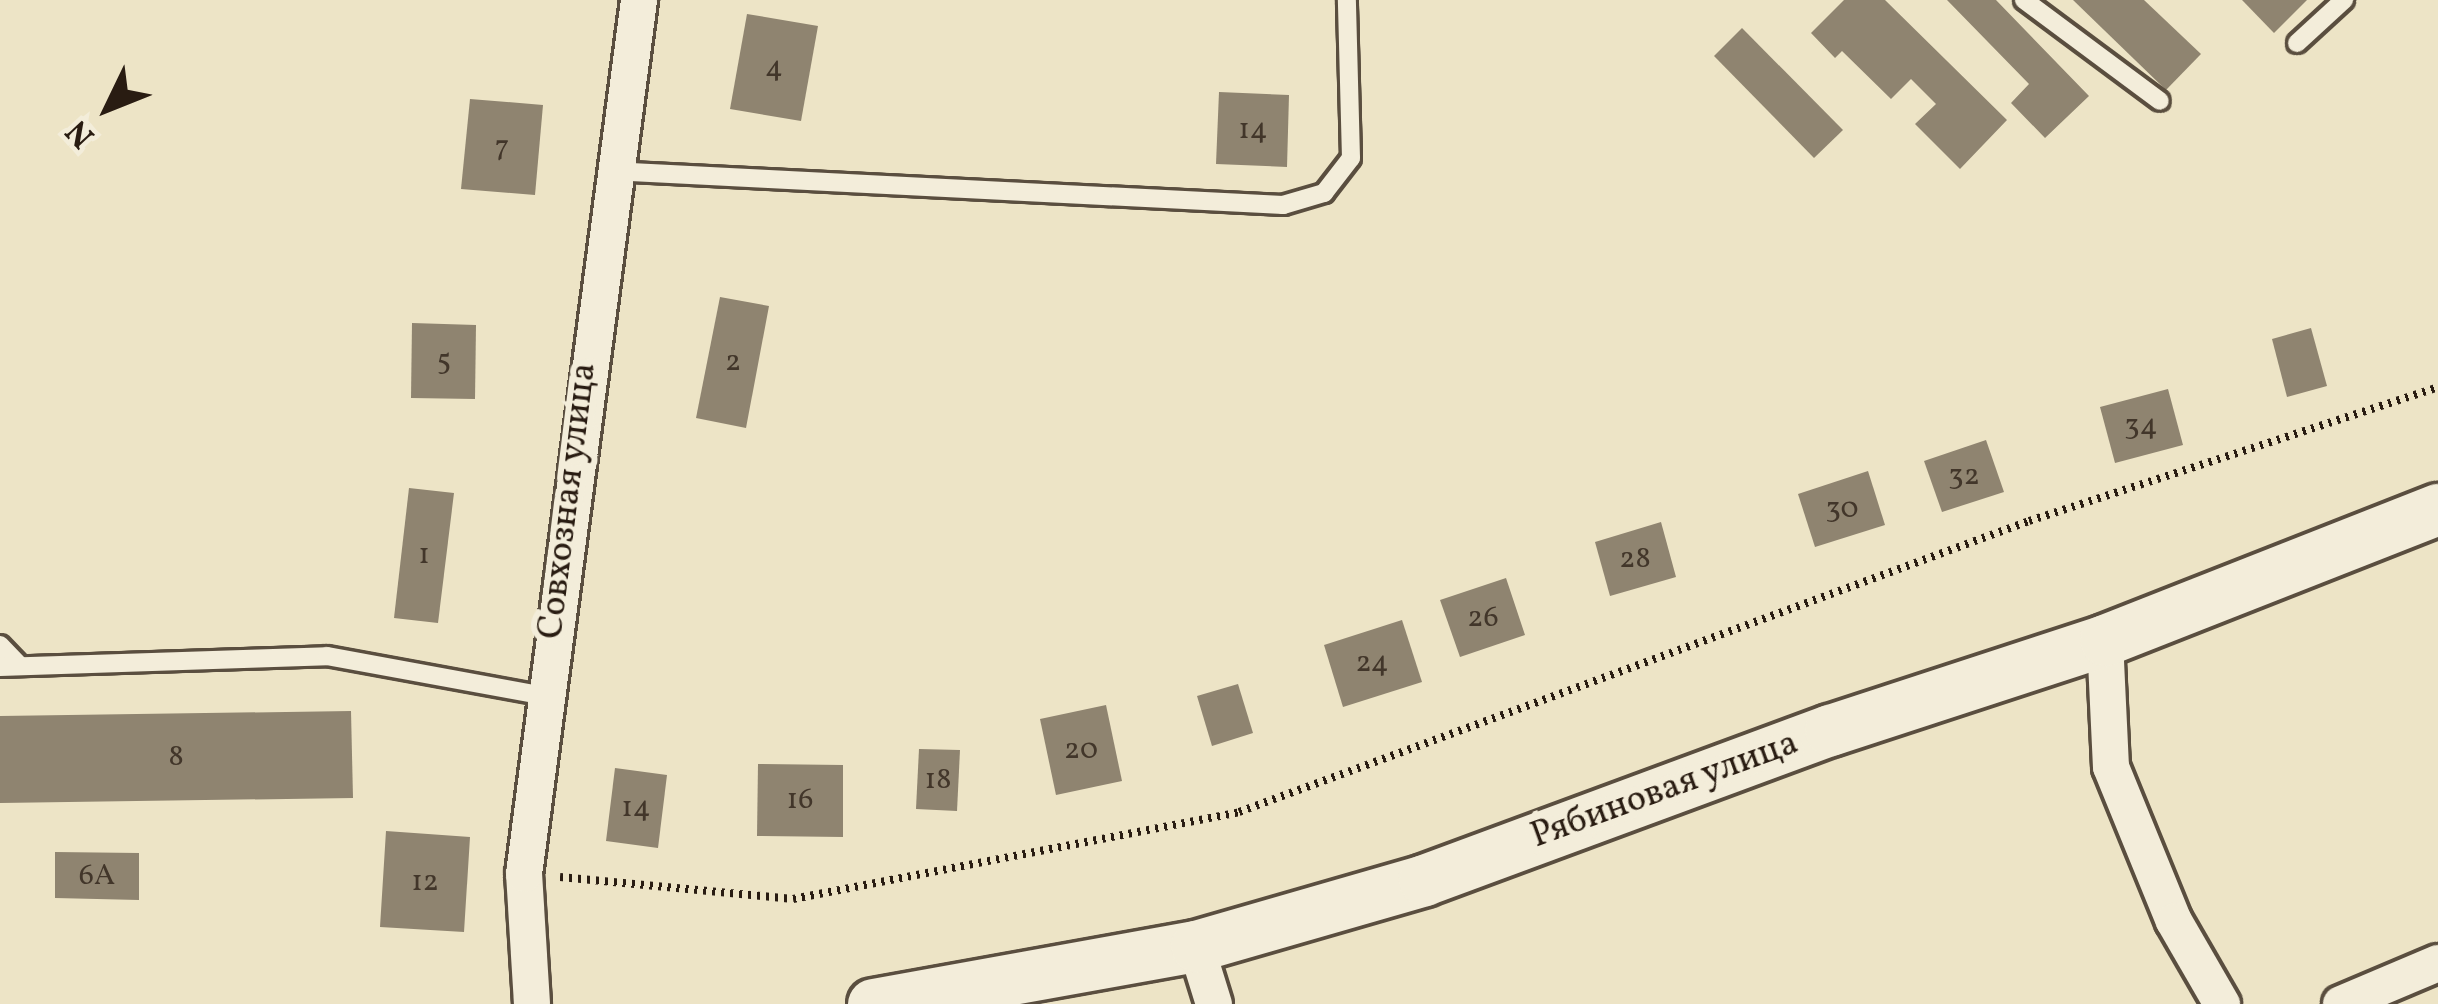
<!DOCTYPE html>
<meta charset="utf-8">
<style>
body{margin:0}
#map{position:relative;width:2438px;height:1004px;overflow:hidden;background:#ede4c6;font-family:Vollkorn,serif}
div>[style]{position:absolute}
.building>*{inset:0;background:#8f8470}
.path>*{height:8px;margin-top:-4px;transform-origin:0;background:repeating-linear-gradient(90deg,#291c12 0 3px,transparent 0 9px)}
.roads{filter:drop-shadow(3px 0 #5a4e3f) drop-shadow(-3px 0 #5a4e3f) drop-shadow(0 3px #5a4e3f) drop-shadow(0 -3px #5a4e3f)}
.lane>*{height:18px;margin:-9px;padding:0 9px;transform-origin:9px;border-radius:9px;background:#f3edda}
.street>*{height:36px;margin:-18px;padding:0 18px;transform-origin:18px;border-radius:18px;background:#f3edda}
.secondary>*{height:51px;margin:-25.5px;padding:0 25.5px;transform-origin:25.5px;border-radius:25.5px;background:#f3edda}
span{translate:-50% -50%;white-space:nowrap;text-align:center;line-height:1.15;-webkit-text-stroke:12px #f3edda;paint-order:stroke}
.number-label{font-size:30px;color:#42362a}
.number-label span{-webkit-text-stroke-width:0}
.street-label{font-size:36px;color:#291c12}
.north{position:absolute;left:48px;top:48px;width:120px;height:120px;-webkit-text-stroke:9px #f3edda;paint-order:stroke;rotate:227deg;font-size:33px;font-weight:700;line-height:48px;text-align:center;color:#291c12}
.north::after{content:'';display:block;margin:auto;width:42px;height:54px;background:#291c12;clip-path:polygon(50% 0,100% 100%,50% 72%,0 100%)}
</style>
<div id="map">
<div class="building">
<i style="clip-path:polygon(1844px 0,1885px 0,2007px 120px,1960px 169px,1915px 124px,1936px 104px,1911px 79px,1891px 99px,1842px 51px,1835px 58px,1811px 33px)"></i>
<i style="clip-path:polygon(1947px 0,1996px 0,2089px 96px,2045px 138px,2011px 103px,2029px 84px)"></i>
<i style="clip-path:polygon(2073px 0,2144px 0,2201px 54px,2166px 90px)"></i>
<i style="clip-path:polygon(2242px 0,2307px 0,2274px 33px)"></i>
<i style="clip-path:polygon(747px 14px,818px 26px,801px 121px,730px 109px)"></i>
<i style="clip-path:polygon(1742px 28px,1843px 130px,1814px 158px,1714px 56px)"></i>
<i style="clip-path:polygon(1219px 92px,1289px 95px,1287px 167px,1216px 164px)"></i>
<i style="clip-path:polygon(470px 99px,543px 105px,535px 195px,461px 189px)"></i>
<i style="clip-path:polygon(720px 297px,769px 306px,746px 428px,696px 418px)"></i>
<i style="clip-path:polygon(412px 323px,476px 325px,475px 399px,411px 398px)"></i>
<i style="clip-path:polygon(2311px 328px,2327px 386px,2287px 397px,2272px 339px)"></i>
<i style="clip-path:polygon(2168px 389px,2183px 445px,2115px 463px,2100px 407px)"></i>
<i style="clip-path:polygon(1986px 440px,2004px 492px,1942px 512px,1924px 461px)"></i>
<i style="clip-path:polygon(1868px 471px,1885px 525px,1815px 547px,1798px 494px)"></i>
<i style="clip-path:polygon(409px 488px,454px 493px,438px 623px,394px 618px)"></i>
<i style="clip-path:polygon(1661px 522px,1676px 577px,1610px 596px,1595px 542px)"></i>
<i style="clip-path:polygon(1506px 578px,1525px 635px,1460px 657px,1440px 600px)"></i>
<i style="clip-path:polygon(1402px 620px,1422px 682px,1343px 707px,1324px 645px)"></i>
<i style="clip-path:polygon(1238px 684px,1253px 733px,1212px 746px,1197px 696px)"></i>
<i style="clip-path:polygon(1106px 705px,1122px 781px,1056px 795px,1040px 719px)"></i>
<i style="clip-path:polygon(351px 711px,353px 798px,0 803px,0 716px)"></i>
<i style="clip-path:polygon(919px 749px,960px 750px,957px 811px,916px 809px)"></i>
<i style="clip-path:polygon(758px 764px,843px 765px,843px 837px,757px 836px)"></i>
<i style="clip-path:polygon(615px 768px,667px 775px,658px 848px,606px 841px)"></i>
<i style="clip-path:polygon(386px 831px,470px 837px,464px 932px,380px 927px)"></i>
<i style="clip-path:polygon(55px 852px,139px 853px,139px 900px,55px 898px)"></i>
</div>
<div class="path">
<i style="left:560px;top:877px;width:234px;rotate:5.4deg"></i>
<i style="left:793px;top:899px;width:454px;rotate:-11deg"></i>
<i style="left:1239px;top:812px;width:842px;rotate:-20.22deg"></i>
<i style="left:2029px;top:521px;width:430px;rotate:-18.1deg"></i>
</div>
<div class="roads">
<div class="lane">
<i style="left:2024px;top:0;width:169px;rotate:36.6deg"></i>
<i style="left:2297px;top:43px;width:64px;rotate:-42.5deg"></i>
<i style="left:611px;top:171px;width:673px;rotate:2.9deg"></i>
<i style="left:1283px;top:205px;width:43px;rotate:-16.3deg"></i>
<i style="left:1324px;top:193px;width:44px;rotate:-52.4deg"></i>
<i style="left:1351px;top:158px;width:158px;rotate:-91.5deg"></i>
<i style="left:0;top:645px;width:28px;rotate:46deg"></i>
<i style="left:0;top:667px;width:327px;rotate:-1.9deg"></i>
<i style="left:327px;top:656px;width:221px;rotate:10.4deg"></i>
</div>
<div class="street">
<i style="left:2105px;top:640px;width:127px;rotate:87.3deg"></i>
<i style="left:2111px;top:767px;width:166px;rotate:67.8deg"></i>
<i style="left:2174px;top:921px;width:96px;rotate:60deg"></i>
<i style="left:1196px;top:946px;width:61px;rotate:72.8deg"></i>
<i style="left:532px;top:1004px;width:130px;rotate:-93.5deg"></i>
<i style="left:524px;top:874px;width:882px;rotate:-82.5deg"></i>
<i style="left:2341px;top:1004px;width:105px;rotate:-22.9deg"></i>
</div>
<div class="secondary">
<i style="left:873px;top:1004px;width:328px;rotate:-10.2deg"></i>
<i style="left:1196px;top:946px;width:237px;rotate:-16.1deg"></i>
<i style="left:1424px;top:880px;width:433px;rotate:-20.3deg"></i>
<i style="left:1830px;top:730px;width:289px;rotate:-18.1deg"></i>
<i style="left:2105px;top:640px;width:358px;rotate:-21.5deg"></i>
</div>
</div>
<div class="number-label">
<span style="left:774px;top:68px">4</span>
<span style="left:1253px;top:130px">14</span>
<span style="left:502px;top:147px">7</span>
<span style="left:444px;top:361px">5</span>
<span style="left:733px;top:362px">2</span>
<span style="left:2141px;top:426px">34</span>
<span style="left:1964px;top:476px">32</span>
<span style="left:1842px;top:509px">30</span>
<span style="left:424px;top:555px">1</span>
<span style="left:1635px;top:559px">28</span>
<span style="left:1483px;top:618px">26</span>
<span style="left:1372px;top:663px">24</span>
<span style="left:1081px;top:750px">20</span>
<span style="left:176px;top:757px">8</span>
<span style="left:938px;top:780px">18</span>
<span style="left:800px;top:800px">16</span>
<span style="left:636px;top:808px">14</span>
<span style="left:97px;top:876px">6А</span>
<span style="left:425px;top:882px">12</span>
</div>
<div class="street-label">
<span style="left:569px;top:501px;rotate:-83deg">Совхозная улица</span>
<span style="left:1665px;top:791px;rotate:-20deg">Рябиновая улица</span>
</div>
<div class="north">N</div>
</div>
